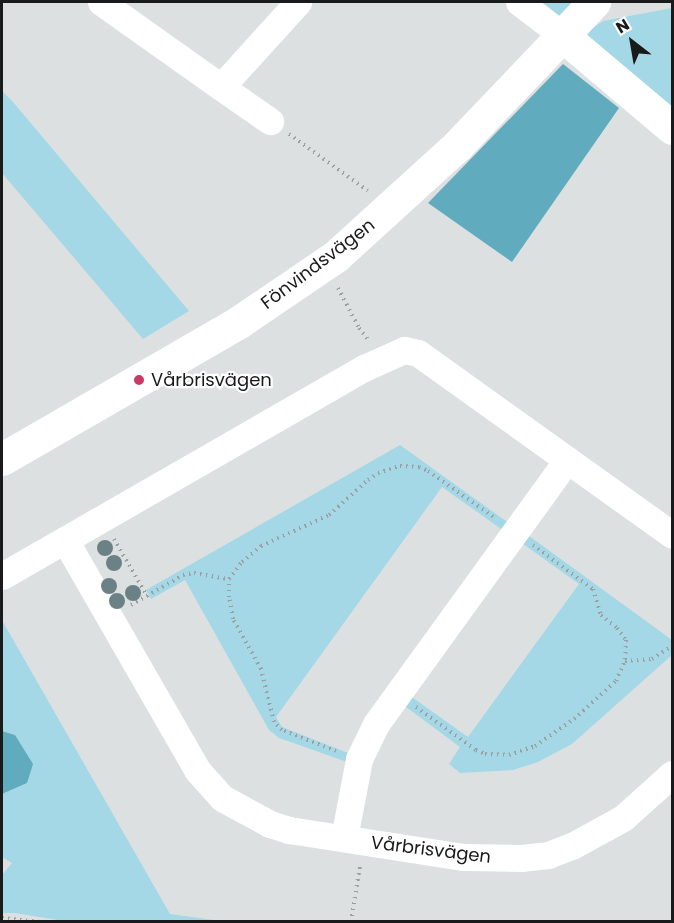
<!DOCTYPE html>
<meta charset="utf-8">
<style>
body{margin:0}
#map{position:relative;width:674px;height:923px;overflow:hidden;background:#dce0e1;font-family:Poppins,sans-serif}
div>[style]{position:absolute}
.green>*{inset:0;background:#a4d8e6}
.forest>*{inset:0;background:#61abbf}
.path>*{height:4px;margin-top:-2px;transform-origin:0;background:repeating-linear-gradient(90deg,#9c9fa0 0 1.5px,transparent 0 6px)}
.minor>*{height:27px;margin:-13.5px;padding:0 13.5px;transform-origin:13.5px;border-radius:13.5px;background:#fff}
.tertiary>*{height:33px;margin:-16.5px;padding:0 16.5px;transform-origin:16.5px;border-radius:16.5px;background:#fff}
.trees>*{width:16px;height:16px;margin:-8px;border-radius:50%;background:#6b8186}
.dots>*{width:16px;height:16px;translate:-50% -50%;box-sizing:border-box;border:3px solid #fff;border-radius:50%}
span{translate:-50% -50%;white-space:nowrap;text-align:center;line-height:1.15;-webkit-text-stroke:4.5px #fff;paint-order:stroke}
.street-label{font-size:18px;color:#191a1b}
.poi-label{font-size:18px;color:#191a1b}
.left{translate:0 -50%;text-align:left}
.frame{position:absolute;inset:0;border:3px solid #191a1b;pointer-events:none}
.north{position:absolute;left:602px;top:12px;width:60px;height:60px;-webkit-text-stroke:4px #fff;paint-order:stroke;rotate:329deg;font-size:16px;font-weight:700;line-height:24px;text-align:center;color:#191a1b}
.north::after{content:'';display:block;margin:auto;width:21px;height:27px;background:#191a1b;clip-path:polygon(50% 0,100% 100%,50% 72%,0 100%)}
</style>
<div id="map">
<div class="green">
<i style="clip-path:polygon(542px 2px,578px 2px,560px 16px)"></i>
<i style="clip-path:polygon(672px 8px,672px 109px,589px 41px,588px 35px,590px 30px,603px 21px)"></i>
<i style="clip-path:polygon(2px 91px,13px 102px,189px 311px,143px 339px,2px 173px)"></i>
<i style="clip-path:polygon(400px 445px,510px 524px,504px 531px,442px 487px,276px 717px,282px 727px,353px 755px,350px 763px,279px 738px,269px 730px,185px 580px,151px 599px,146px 590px)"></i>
<i style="clip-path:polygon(525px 533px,672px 640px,672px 655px,572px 744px,538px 762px,513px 770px,460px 773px,449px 764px,460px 747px,402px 704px,409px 695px,468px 737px,579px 584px,519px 541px)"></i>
<i style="clip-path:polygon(3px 622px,170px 914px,221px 921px,70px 922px,15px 913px,2px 913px,2px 875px,12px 863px,2px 857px,2px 794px,27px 783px,15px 735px,2px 731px)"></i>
</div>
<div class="forest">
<i style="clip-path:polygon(563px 64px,619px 108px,512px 262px,428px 203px)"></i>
<i style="clip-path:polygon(2px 731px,15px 735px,33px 764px,27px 783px,2px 794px)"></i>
</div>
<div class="path">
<i style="left:289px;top:134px;width:97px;rotate:35.8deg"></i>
<i style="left:338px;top:288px;width:45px;rotate:62.3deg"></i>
<i style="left:359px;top:328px;width:16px;rotate:52deg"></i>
<i style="left:114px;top:539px;width:66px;rotate:59.9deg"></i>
<i style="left:533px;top:545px;width:74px;rotate:36.3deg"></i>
<i style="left:593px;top:589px;width:27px;rotate:73deg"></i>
<i style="left:601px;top:615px;width:21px;rotate:39deg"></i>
<i style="left:617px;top:628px;width:15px;rotate:53deg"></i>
<i style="left:626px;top:640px;width:21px;rotate:93deg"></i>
<i style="left:131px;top:605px;width:60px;rotate:-30deg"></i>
<i style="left:183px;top:575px;width:11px;rotate:-10deg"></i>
<i style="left:194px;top:573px;width:36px;rotate:10deg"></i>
<i style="left:416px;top:707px;width:74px;rotate:35.6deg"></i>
<i style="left:476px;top:750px;width:10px;rotate:24deg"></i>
<i style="left:485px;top:754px;width:24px;rotate:2deg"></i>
<i style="left:509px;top:755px;width:28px;rotate:-19deg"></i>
<i style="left:535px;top:746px;width:47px;rotate:-34.7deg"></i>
<i style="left:574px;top:719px;width:57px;rotate:-42.1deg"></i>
<i style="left:616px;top:681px;width:22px;rotate:-66deg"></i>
<i style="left:625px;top:661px;width:27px;rotate:-4deg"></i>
<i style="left:652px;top:659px;width:24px;rotate:-33deg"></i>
<i style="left:336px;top:751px;width:58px;rotate:-158.7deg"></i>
<i style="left:282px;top:730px;width:11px;rotate:-135deg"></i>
<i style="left:274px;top:722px;width:55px;rotate:-103.8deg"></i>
<i style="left:261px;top:669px;width:57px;rotate:-119.2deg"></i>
<i style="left:233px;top:619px;width:22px;rotate:-100deg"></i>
<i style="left:229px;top:597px;width:18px;rotate:-90deg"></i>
<i style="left:229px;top:579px;width:21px;rotate:-53deg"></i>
<i style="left:242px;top:562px;width:25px;rotate:-40deg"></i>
<i style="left:261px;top:546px;width:75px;rotate:-24.5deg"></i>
<i style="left:329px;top:515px;width:52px;rotate:-41.9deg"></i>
<i style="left:368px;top:480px;width:12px;rotate:-35deg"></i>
<i style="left:378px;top:473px;width:23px;rotate:-18deg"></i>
<i style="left:400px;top:466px;width:19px;rotate:3deg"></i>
<i style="left:419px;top:467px;width:10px;rotate:24deg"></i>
<i style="left:428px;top:471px;width:82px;rotate:35deg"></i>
<i style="left:2px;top:918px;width:38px;rotate:6deg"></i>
<i style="left:351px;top:922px;width:57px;rotate:-80.9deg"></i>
</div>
<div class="minor">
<i style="left:101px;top:2px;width:147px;rotate:35.3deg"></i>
<i style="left:221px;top:87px;width:115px;rotate:-47.8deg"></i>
<i style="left:519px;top:2px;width:54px;rotate:37.5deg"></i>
<i style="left:221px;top:87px;width:60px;rotate:34.8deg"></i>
<i style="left:65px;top:540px;width:265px;rotate:60.1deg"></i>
<i style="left:197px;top:770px;width:38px;rotate:48deg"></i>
<i style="left:222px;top:798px;width:55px;rotate:28.4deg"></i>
<i style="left:270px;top:824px;width:20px;rotate:18deg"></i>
<i style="left:289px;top:830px;width:177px;rotate:8.8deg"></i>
<i style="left:464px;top:857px;width:57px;rotate:1deg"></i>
<i style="left:521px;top:858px;width:27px;rotate:-6deg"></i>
<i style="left:548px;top:855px;width:26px;rotate:-21deg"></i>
<i style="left:572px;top:846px;width:58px;rotate:-28.8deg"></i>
<i style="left:623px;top:818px;width:66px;rotate:-41.9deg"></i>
<i style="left:2px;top:576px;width:418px;rotate:-29.9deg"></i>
<i style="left:364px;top:368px;width:44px;rotate:-24.2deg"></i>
<i style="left:404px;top:350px;width:14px;rotate:12deg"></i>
<i style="left:418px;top:353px;width:312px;rotate:35.6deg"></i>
<i style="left:344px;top:838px;width:80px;rotate:-79.2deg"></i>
<i style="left:359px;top:759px;width:39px;rotate:-64deg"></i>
<i style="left:376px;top:724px;width:326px;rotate:-54.1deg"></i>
</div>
<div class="tertiary">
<i style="left:562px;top:35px;width:144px;rotate:40.2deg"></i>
<i style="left:2px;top:459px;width:274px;rotate:-30deg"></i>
<i style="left:239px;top:322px;width:117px;rotate:-34.2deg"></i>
<i style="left:336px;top:256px;width:164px;rotate:-42.3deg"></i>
<i style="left:457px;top:146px;width:199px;rotate:-46.4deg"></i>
</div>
<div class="trees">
<i style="left:105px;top:548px"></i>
<i style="left:114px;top:563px"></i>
<i style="left:109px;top:586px"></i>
<i style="left:133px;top:593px"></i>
<i style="left:117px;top:601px"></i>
</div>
<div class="dots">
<i style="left:139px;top:380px;background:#c93b66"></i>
</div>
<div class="street-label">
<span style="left:318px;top:264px;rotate:-37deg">Fönvindsvägen</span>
<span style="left:431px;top:850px;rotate:7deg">Vårbrisvägen</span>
</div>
<div class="poi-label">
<span class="left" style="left:151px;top:380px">Vårbrisvägen</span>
</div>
<div class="frame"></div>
<div class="north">N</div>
</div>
